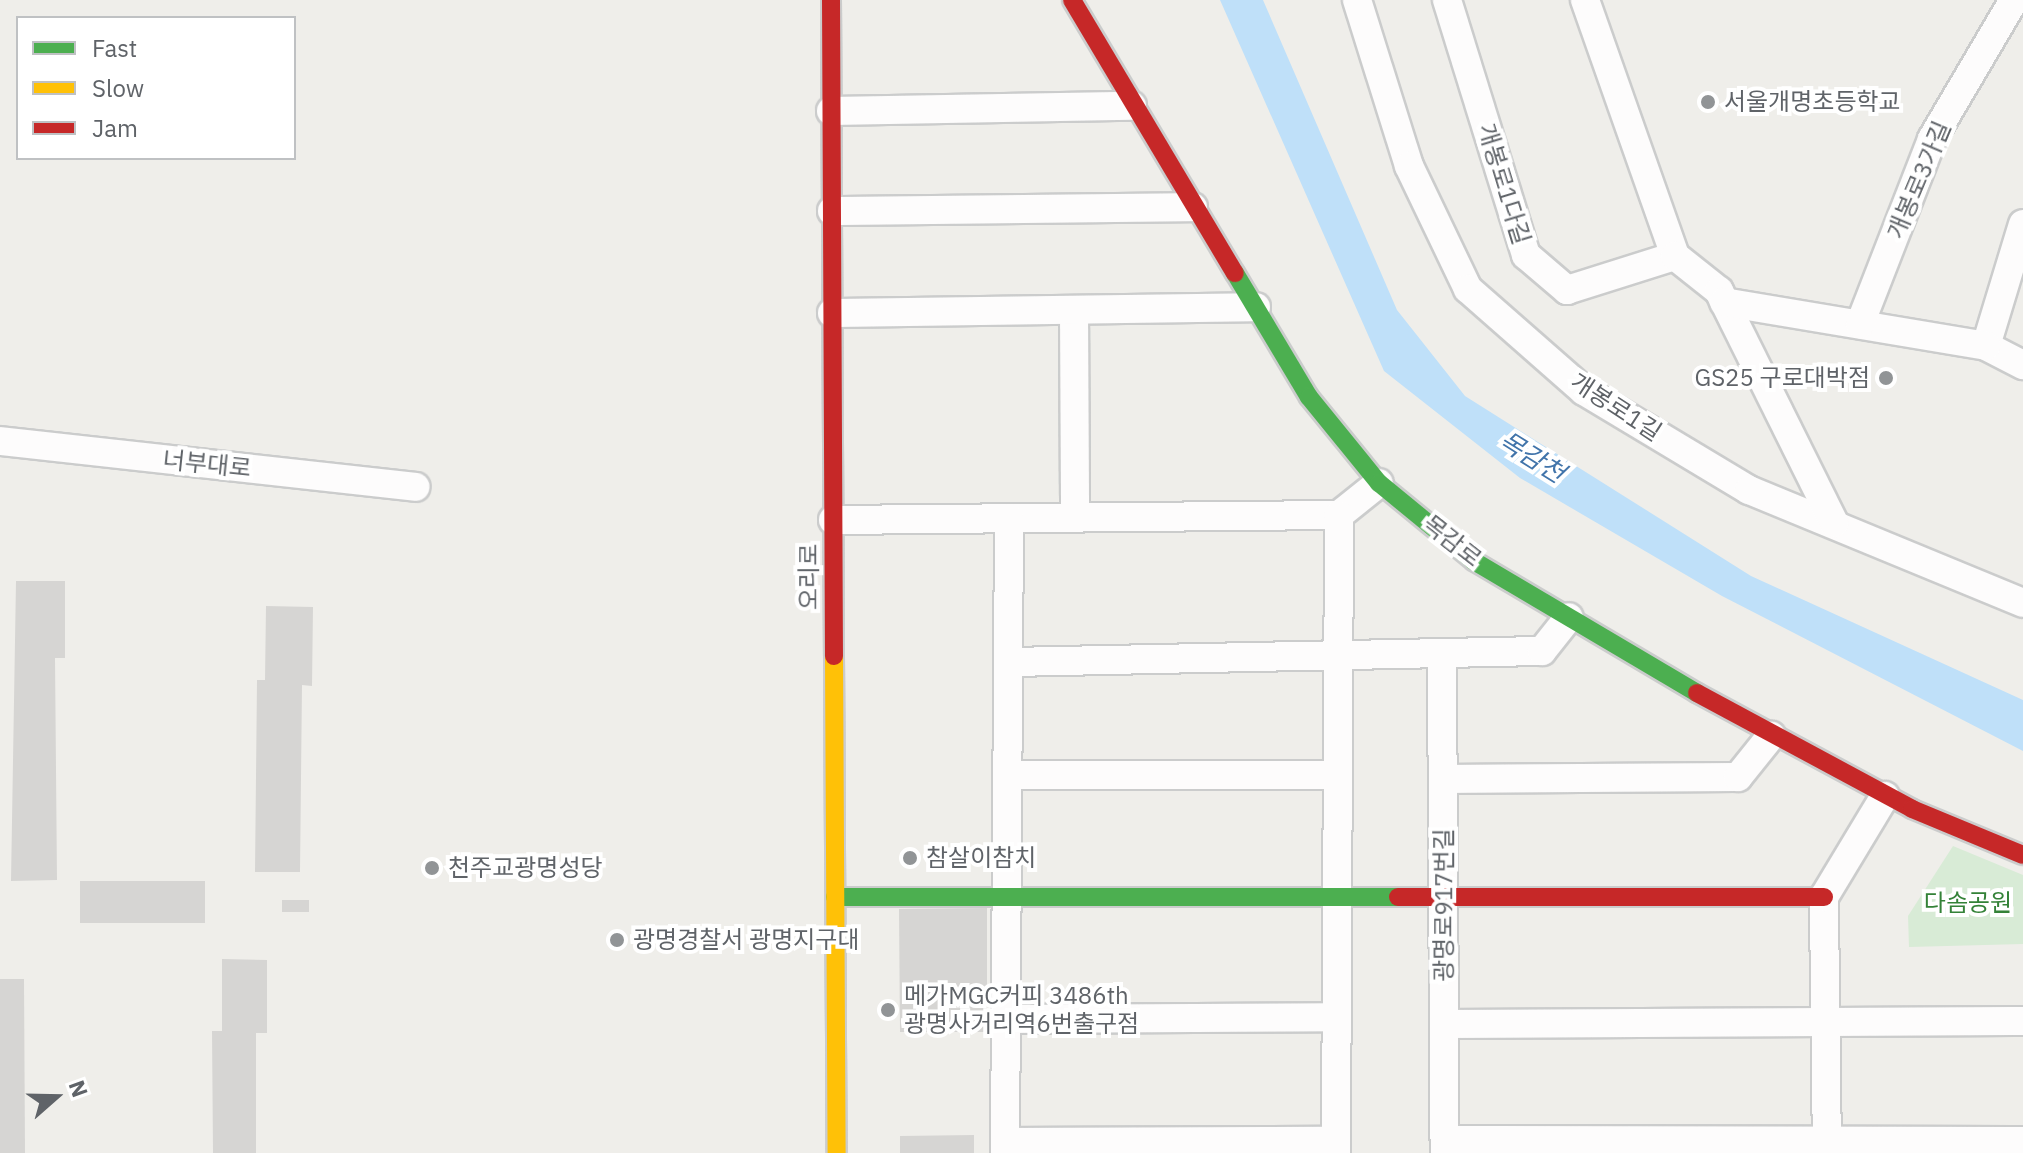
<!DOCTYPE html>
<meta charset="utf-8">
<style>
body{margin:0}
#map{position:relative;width:2023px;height:1153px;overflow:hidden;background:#efeeea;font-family:"IBM Plex Sans","Noto Sans KR",sans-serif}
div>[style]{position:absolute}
.green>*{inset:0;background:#d8ebd6}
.water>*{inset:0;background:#bfe0f9}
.building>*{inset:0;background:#d6d5d3}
.roads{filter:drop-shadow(2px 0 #cbcccc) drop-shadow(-2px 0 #cbcccc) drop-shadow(0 2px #cbcccc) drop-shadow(0 -2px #cbcccc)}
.street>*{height:28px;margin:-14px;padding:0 14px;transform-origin:14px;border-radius:14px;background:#fdfcfc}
.fast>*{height:18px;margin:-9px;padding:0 9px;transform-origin:9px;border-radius:9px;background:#4caf50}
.slow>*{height:18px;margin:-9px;padding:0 9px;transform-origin:9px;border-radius:9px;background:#ffc107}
.jam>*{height:18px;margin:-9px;padding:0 9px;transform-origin:9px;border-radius:9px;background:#c62828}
.dots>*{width:22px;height:22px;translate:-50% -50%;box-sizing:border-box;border:4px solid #fff;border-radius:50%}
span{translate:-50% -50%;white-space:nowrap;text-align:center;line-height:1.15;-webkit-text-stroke:8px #fff;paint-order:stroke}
.poi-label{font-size:24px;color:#5f6368}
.left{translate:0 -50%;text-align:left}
.right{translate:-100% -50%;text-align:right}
.street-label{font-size:24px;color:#5f6368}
.park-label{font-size:24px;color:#348238}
.water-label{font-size:26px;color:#4174aa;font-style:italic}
.legend{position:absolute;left:16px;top:16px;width:280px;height:144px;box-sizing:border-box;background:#fff;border:2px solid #bfc1c3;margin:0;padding:10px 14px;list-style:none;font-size:24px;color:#5f6368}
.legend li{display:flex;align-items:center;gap:16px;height:40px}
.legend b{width:40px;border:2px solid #bfc1c3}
.north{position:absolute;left:16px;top:1057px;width:80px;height:80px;-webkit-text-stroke:6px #fff;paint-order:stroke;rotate:70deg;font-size:22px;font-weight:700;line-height:32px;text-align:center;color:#5f6368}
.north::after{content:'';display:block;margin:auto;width:28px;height:36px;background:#5f6368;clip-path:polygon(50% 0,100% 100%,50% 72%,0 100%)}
</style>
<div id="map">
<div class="green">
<i style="clip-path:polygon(1953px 846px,2023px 875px,2023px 944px,1909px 947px,1908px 916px)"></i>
</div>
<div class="water">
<i style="clip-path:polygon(1220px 0,1263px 0,1397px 310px,1465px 396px,1751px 576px,2023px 700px,2023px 751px,1722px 596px,1520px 478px,1384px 371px)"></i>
</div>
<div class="building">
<i style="clip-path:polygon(16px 581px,65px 581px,65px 658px,55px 658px,57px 880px,11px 881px)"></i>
<i style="clip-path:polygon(266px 606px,313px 607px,312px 686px,302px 685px,300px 872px,255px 872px,257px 680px,265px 680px)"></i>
<i style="clip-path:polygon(80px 881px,205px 881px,205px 923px,80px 923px)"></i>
<i style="clip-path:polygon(282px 900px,309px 900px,309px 912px,282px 912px)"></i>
<i style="clip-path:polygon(987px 908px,987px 1032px,900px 1032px,899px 909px)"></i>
<i style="clip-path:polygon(222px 959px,267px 960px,267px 1033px,256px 1033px,256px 1153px,213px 1153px,212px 1031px,222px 1031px)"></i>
<i style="clip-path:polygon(0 979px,24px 979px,25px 1153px,0 1153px)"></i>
<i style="clip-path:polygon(974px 1135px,974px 1153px,900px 1153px,900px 1136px)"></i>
</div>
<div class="roads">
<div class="street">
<i style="left:1357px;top:0;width:174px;rotate:72.6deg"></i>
<i style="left:1409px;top:166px;width:136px;rotate:64.4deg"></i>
<i style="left:1468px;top:289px;width:154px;rotate:41.3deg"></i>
<i style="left:1584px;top:391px;width:192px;rotate:31deg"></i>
<i style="left:1749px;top:490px;width:296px;rotate:22.4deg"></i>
<i style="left:1447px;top:0;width:267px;rotate:72.8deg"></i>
<i style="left:1526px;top:255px;width:54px;rotate:40.5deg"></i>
<i style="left:1567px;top:290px;width:113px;rotate:-17.5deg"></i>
<i style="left:1585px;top:0;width:271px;rotate:70.6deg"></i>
<i style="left:1675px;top:256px;width:56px;rotate:38.5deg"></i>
<i style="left:1719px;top:291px;width:259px;rotate:63.6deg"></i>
<i style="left:831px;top:111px;width:301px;rotate:-1deg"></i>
<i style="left:832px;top:211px;width:361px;rotate:-0.6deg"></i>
<i style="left:2023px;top:224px;width:127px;rotate:106.9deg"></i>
<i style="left:1986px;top:346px;width:42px;rotate:27.2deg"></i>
<i style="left:1724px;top:302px;width:266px;rotate:9.5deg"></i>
<i style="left:1074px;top:310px;width:208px;rotate:89.7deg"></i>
<i style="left:832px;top:313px;width:424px;rotate:-0.8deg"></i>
<i style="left:1860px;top:324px;width:199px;rotate:-68.7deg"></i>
<i style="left:1932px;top:139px;width:161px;rotate:-59.5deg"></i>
<i style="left:0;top:441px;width:418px;rotate:6.3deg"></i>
<i style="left:833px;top:520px;width:506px;rotate:-0.57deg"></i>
<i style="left:1339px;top:515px;width:51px;rotate:-38.7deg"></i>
<i style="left:1442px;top:658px;width:495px;rotate:89.7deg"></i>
<i style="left:1011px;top:662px;width:531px;rotate:-1.19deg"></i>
<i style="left:1542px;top:651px;width:43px;rotate:-51.5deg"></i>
<i style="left:1007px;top:775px;width:330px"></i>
<i style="left:1443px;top:779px;width:295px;rotate:-0.4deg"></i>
<i style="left:1738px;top:777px;width:53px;rotate:-51.2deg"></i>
<i style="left:1006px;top:1019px;width:330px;rotate:-0.3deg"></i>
<i style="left:1444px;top:1024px;width:579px;rotate:-0.3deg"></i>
<i style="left:1445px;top:1140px;width:578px;rotate:0.1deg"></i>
<i style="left:1005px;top:1142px;width:331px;rotate:-0.2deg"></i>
<i style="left:1005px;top:1153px;width:635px;rotate:-89.64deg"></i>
<i style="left:1336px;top:1153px;width:638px;rotate:-89.73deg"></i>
<i style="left:1827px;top:1153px;width:256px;rotate:-90.7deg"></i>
<i style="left:1824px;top:897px;width:118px;rotate:-58.9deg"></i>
</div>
<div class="fast">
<i style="left:1235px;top:273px;width:144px;rotate:59.2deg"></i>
<i style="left:1309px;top:397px;width:111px;rotate:50.9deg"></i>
<i style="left:1379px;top:483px;width:123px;rotate:39.4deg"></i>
<i style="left:1474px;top:561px;width:259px;rotate:30.6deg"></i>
<i style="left:835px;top:897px;width:563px"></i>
</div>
<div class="slow">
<i style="left:834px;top:656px;width:497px;rotate:89.7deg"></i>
</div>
<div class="jam">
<i style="left:831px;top:0;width:656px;rotate:89.74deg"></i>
<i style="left:1072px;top:0;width:318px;rotate:59.2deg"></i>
<i style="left:1697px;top:693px;width:244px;rotate:28.3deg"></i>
<i style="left:1912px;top:809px;width:120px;rotate:22.5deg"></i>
<i style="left:1398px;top:897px;width:426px"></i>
</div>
</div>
<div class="dots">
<i style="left:1708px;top:102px;background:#919496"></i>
<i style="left:1886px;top:378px;background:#919496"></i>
<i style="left:910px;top:858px;background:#919496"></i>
<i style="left:432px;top:868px;background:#919496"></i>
<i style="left:617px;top:940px;background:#919496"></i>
<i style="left:888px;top:1010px;background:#919496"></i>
</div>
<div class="poi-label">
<span class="left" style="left:1724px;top:102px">서울개명초등학교</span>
<span class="right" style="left:1870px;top:378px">GS25 구로대박점</span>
<span class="left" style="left:926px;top:858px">참살이참치</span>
<span class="left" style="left:448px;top:868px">천주교광명성당</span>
<span class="left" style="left:633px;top:940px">광명경찰서 광명지구대</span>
<span class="left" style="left:904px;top:1010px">메가MGC커피 3486th<br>광명사거리역6번출구점</span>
</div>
<div class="street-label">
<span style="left:1919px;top:180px;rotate:-67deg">개봉로3가길</span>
<span style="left:1504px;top:184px;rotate:73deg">개봉로1다길</span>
<span style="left:1616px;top:407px;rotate:33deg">개봉로1길</span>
<span style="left:207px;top:464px;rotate:6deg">너부대로</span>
<span style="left:1452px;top:541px;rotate:38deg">목감로</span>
<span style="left:809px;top:577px;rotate:-90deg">오리로</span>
<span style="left:1444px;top:905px;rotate:-90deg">광명로917번길</span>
</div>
<div class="park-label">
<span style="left:1968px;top:903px">다솜공원</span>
</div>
<div class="water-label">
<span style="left:1532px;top:457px;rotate:32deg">목감천</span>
</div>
<ul class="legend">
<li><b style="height:10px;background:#4caf50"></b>Fast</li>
<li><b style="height:10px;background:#ffc107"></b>Slow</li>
<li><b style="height:10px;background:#c62828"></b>Jam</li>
</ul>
<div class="north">N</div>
</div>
